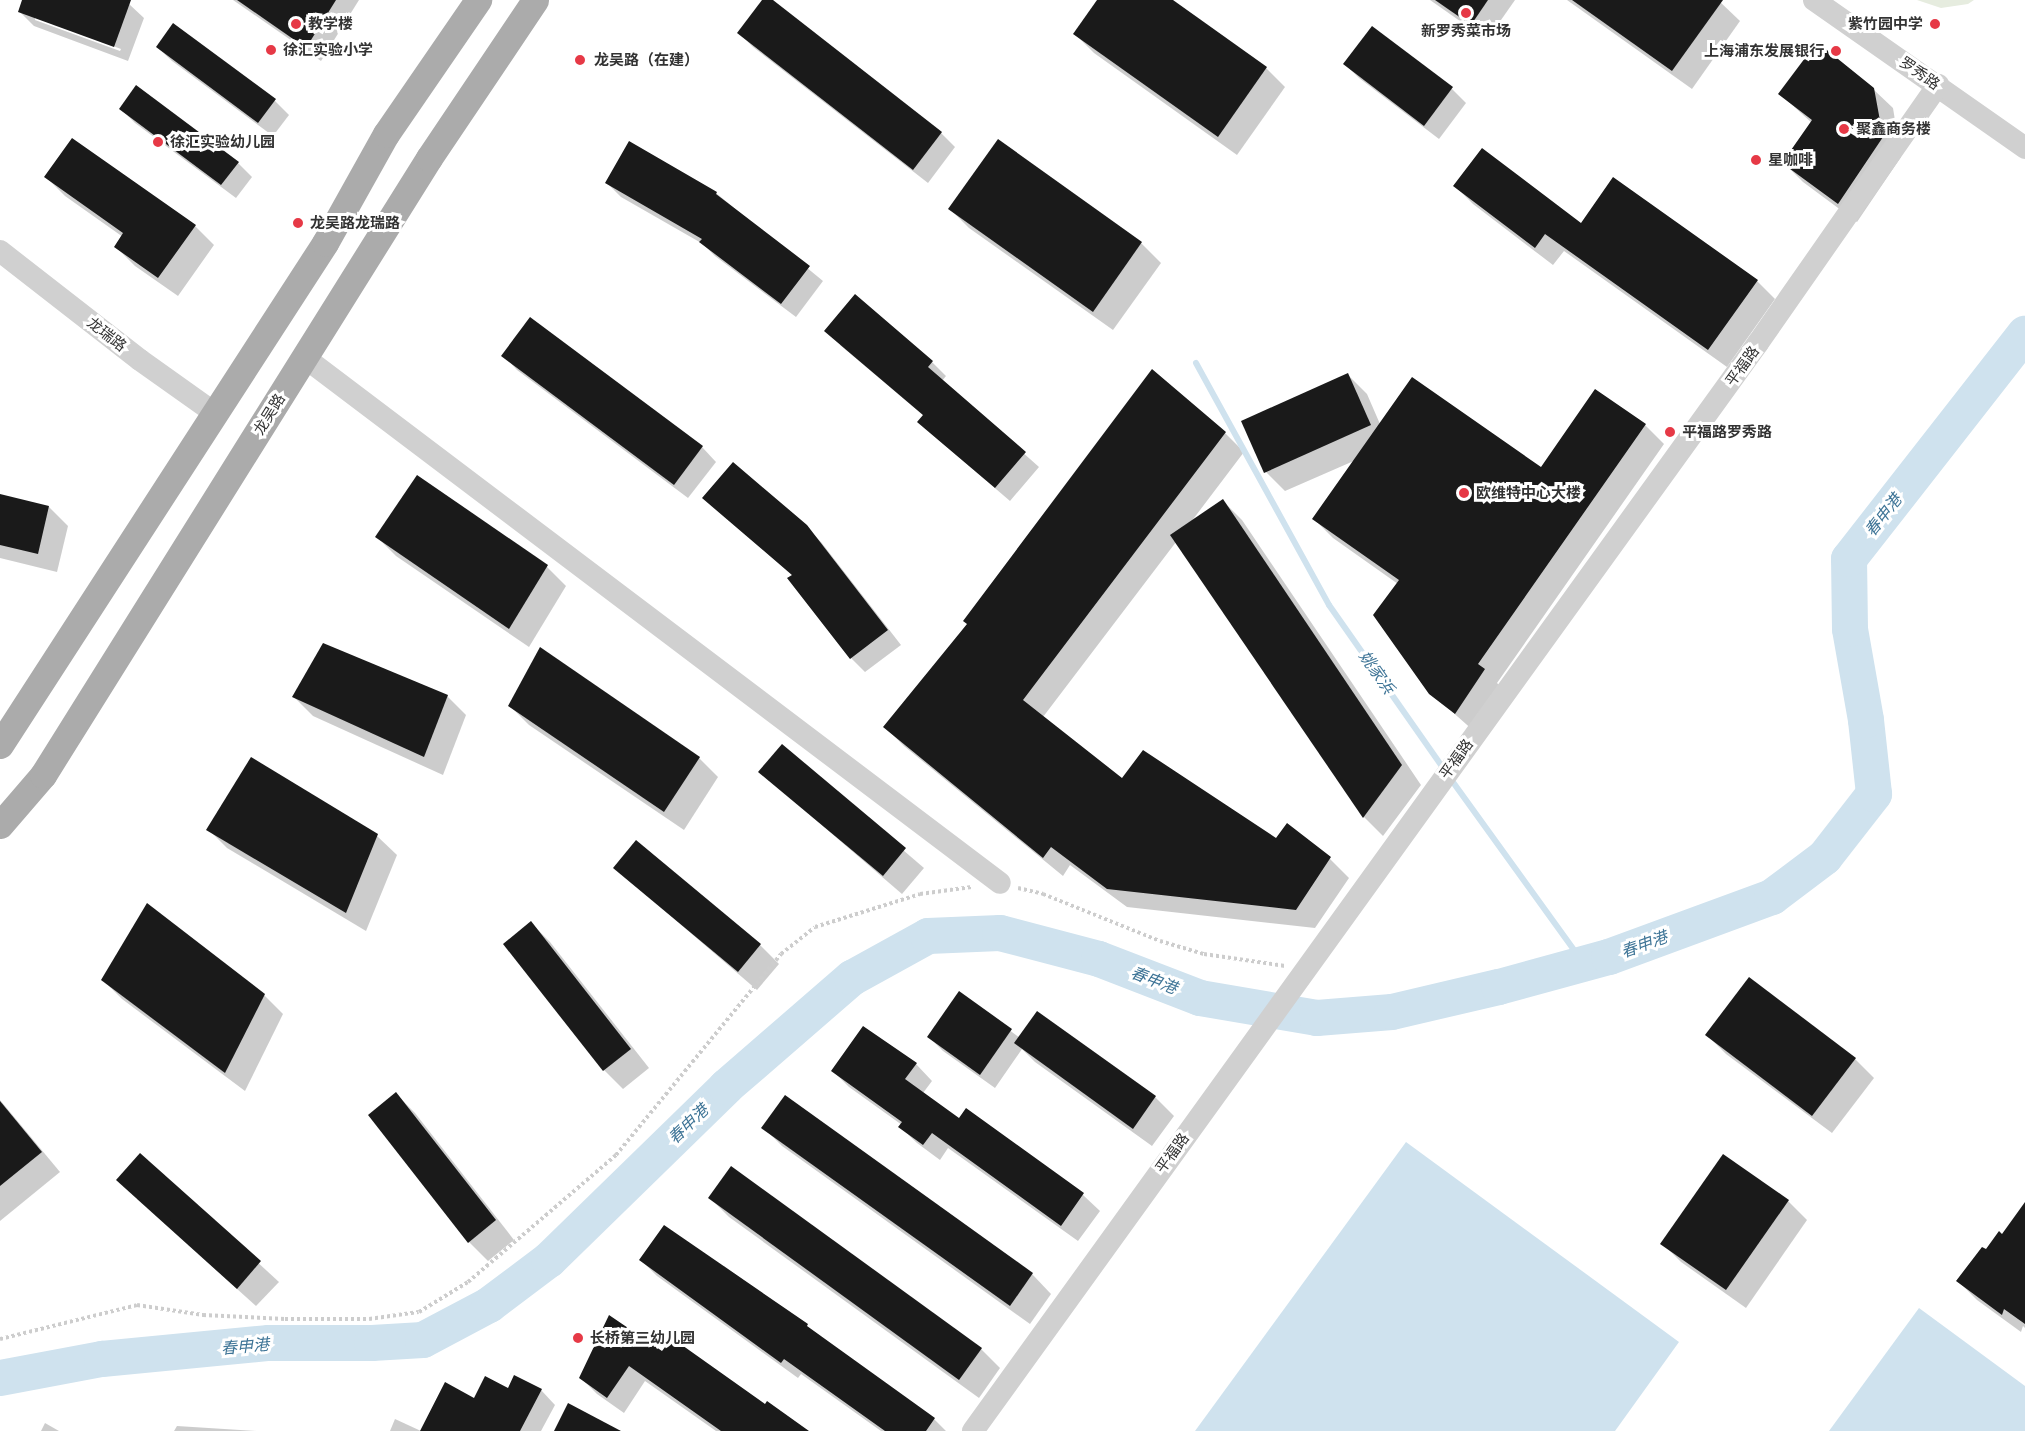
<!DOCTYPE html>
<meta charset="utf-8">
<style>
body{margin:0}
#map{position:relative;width:2025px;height:1431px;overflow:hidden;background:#fff;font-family:"Noto Sans","Noto Sans SC",sans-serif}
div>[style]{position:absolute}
.green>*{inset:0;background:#e6ecdf}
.water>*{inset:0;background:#cfe2ee}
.shadow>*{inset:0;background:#0003}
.stream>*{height:6px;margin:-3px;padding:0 3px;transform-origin:3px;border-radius:3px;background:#cfe2ee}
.river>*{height:36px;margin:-18px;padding:0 18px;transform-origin:18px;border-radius:18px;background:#cfe2ee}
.building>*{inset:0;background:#1a1a1a}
.path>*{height:4px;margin-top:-2px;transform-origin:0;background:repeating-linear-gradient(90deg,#cdcdcd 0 3px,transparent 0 6px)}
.minor>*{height:22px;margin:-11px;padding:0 11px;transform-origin:11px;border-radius:11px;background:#d0d0d0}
.major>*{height:27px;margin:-13.5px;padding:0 13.5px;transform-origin:13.5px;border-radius:13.5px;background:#ababab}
.dots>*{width:16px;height:16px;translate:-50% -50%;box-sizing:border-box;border:3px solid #fff;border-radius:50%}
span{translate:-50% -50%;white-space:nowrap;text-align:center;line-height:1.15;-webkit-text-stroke:6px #fff;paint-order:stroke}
.poi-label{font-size:15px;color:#333;font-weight:700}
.left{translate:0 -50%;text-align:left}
.right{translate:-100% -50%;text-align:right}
.street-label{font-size:15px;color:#333}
.water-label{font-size:16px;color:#3f7597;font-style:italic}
</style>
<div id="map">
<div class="green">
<i style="clip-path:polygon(1917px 0,1974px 0,1968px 4px,1941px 8px)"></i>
</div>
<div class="water">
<i style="clip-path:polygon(1406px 1142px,1679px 1342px,1615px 1431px,1195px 1431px)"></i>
<i style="clip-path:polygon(1919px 1308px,2025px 1386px,2025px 1431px,1829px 1431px)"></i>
</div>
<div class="shadow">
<i style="clip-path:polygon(evenodd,24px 0,120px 0,129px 4px,144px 18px,128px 61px,34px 26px,20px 12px,24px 0,35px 17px,121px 49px,120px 51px,35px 20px,35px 17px)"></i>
<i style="clip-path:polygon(233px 0,359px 0,321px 61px)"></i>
<i style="clip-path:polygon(764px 0,770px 0,941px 133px,955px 147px,928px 183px,753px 47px,739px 33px)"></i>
<i style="clip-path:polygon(1099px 0,1171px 0,1266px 68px,1285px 87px,1237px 155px,1094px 53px,1075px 34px)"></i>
<i style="clip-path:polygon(1430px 0,1515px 0,1487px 40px)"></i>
<i style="clip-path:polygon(1567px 0,1718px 0,1740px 21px,1692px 89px)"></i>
<i style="clip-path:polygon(1372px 28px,1452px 89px,1466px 103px,1439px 139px,1359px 78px,1345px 64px)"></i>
<i style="clip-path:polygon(157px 47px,275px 101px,289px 115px,273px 136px,172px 61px)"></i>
<i style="clip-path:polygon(1873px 89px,1893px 108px,1901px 157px,1857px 222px,1803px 182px,1784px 163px,1812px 123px,1780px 94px)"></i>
<i style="clip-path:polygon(121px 109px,238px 163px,252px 177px,236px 198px,135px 123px)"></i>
<i style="clip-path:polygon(998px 141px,1142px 244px,1161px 263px,1113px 330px,969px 228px,950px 209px)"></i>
<i style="clip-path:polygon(46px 177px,195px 226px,214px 245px,178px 296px,135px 266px,116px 247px,123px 237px,65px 196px)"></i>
<i style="clip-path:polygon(1614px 179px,1757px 281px,1775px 299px,1727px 367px,1564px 251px,1553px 265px,1473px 204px,1455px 186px,1582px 225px)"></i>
<i style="clip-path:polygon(607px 183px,716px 193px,823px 281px,796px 317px,715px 256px,703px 244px,621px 197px)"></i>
<i style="clip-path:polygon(840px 345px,932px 362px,946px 376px,942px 381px,1039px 467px,1010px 501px,934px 436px,924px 416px)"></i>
<i style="clip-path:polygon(503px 355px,702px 447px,716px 462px,688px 498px,517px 370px)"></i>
<i style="clip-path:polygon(1348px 375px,1367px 394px,1380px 424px,1541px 469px,1645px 425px,1664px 444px,1497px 683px,1503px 689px,1475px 732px,1431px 693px,1398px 584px,1333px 538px,1314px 519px,1356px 460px,1285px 491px,1266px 472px,1243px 422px)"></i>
<i style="clip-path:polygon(1225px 433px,1244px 452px,1191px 522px,1223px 501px,1242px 520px,1421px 785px,1383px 836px,1364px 817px,1176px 542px,1043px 717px,1123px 780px,1277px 840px,1287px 825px,1330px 859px,1349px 878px,1315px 928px,1127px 907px,1070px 865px,1063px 876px,904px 746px,885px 727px)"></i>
<i style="clip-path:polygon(0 496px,49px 507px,68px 526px,57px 572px,0 558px)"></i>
<i style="clip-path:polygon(704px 498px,806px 527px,821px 542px,901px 645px,865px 672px,851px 658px,789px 579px,793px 576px)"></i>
<i style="clip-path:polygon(377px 537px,547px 567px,566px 586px,529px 647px,396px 556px)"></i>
<i style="clip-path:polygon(541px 650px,699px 758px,718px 777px,684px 830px,529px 725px,510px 706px)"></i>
<i style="clip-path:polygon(447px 696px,466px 715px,443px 775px,313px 716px,294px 697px)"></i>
<i style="clip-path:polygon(782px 746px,924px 868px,902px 894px,760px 772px)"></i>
<i style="clip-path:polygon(251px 759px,377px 836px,397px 855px,366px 931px,227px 848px,208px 829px)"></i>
<i style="clip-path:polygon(615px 868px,760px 945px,779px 964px,757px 990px)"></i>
<i style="clip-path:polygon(531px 923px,550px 942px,649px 1068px,623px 1089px,604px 1070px)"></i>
<i style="clip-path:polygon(103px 980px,264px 995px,283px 1014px,245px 1091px,122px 999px)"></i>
<i style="clip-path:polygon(959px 993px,1020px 1038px,1155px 1097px,1174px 1116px,1152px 1146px,1035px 1062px,1022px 1049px,995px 1088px,943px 1051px,929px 1037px)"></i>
<i style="clip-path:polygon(1707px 1035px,1855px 1059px,1874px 1078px,1832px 1133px,1726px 1054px)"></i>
<i style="clip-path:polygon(916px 1064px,932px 1081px,923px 1093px,959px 1120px,966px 1110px,1083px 1195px,1100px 1211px,1078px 1241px,948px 1148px,940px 1160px,917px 1143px,900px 1127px,902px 1125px,849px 1087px,833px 1071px)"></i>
<i style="clip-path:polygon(396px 1094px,415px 1113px,514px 1240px,488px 1261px,469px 1242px)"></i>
<i style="clip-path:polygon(785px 1097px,1032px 1274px,1051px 1294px,1030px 1324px,782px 1146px,763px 1127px)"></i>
<i style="clip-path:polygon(0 1100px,60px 1172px,0 1221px)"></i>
<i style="clip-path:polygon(141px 1155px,279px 1282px,256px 1306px,137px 1199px)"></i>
<i style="clip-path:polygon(710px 1198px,981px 1349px,1000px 1368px,979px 1398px,729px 1217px)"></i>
<i style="clip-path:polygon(1788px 1201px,1807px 1220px,1746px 1308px,1681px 1262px,1662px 1243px)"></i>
<i style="clip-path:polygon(2025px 1213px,2025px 1328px,2023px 1326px,2021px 1332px,1977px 1300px,1958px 1281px)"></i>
<i style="clip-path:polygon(641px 1260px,722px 1269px,724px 1266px,934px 1419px,946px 1431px,881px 1431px,801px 1374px,798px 1378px,657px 1276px)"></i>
<i style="clip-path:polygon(663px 1353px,765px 1406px,807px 1431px,716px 1431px,645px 1381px,624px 1413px,597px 1394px,581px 1378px)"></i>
<i style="clip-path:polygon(509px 1390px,541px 1390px,555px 1405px,541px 1431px,421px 1431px,474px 1400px)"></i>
<i style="clip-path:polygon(395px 1419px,421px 1431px,390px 1431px)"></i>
<i style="clip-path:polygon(45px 1423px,59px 1431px,41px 1431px)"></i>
<i style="clip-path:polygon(177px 1426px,256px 1431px,174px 1431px)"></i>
</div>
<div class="stream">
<i style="left:1196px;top:363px;width:276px;rotate:61.2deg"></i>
<i style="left:1329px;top:605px;width:200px;rotate:55deg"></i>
<i style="left:1450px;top:778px;width:229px;rotate:54.2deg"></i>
</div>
<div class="river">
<i style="left:0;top:1378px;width:104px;rotate:-10.6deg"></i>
<i style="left:102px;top:1359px;width:168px;rotate:-5.5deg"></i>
<i style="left:269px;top:1343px;width:103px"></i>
<i style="left:372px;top:1343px;width:51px;rotate:-3.4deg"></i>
<i style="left:423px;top:1340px;width:75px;rotate:-27.9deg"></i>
<i style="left:489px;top:1305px;width:75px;rotate:-36.9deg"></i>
<i style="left:549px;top:1260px;width:248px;rotate:-44.3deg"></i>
<i style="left:726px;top:1087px;width:167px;rotate:-40.9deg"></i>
<i style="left:852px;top:978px;width:87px;rotate:-28.9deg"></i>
<i style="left:928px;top:936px;width:72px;rotate:-2.4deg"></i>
<i style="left:1000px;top:933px;width:102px;rotate:14.7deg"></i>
<i style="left:1099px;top:959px;width:108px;rotate:21.1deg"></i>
<i style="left:1200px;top:998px;width:119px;rotate:9.7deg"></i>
<i style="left:1317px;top:1018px;width:75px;rotate:-4.6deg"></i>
<i style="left:1392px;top:1012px;width:110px;rotate:-13.2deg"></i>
<i style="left:1499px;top:987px;width:114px;rotate:-15.3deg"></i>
<i style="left:1609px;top:957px;width:174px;rotate:-20.2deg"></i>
<i style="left:1772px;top:897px;width:66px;rotate:-37deg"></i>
<i style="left:1825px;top:857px;width:80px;rotate:-52.1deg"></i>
<i style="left:1874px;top:794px;width:74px;rotate:-96.2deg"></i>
<i style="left:1866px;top:720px;width:92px;rotate:-100deg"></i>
<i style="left:1850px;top:629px;width:70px;rotate:-90.8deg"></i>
<i style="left:1849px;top:559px;width:286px;rotate:-52deg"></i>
</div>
<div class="building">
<i style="clip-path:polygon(22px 0,131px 0,114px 47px,18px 12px)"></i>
<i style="clip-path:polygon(237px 0,336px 0,306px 48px)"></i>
<i style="clip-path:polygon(762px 0,773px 0,942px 132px,913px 170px,737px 33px)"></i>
<i style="clip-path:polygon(1097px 0,1173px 0,1267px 67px,1218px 137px,1073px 34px)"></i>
<i style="clip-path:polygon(1435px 0,1488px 0,1471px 25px)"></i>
<i style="clip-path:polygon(1572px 0,1723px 0,1672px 71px)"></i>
<i style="clip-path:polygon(173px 23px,276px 99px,258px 123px,156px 47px)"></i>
<i style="clip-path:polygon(1372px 26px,1453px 87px,1424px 126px,1343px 64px)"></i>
<i style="clip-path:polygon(1817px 42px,1874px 88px,1883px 137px,1838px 204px,1782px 163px,1812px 120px,1778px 94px)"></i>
<i style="clip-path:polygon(136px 85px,239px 162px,221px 185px,119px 109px)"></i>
<i style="clip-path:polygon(72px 138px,196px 225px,158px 278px,114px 247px,123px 233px,44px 177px)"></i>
<i style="clip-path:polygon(998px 139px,1142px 242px,1093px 312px,948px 209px)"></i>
<i style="clip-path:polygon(629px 141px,717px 192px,716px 194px,810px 266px,781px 304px,699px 242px,702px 239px,605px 183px)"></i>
<i style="clip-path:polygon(1482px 148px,1581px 223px,1613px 177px,1758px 280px,1708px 350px,1545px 234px,1535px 248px,1453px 186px)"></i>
<i style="clip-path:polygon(855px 294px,933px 361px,928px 367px,1026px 452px,995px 488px,917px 422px,923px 415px,824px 331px)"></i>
<i style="clip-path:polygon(530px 317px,703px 446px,674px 485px,501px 356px)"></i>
<i style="clip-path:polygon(1152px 369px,1226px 432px,1023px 700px,1122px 778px,1143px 750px,1276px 838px,1287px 823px,1331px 857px,1296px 910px,1107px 889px,1051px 847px,1043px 858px,883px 727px,967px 624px,963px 621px)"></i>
<i style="clip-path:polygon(1348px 373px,1371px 425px,1264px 473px,1241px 421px)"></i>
<i style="clip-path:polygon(1412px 377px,1541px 467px,1595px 389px,1646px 424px,1478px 664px,1485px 669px,1455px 714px,1429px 694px,1373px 615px,1399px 580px,1312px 519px)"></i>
<i style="clip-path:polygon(733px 462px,807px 525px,888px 630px,850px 659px,787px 578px,792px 575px,702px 498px)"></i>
<i style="clip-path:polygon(417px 475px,548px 565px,509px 629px,375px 537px)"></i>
<i style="clip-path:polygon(0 494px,49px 506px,38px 554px,0 545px)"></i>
<i style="clip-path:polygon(1223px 499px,1402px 765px,1363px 818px,1170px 535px)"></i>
<i style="clip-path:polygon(323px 643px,448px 695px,424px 757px,292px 697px)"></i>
<i style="clip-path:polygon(540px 647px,700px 757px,664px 812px,508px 706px)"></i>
<i style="clip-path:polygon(782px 744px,906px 848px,883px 876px,758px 772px)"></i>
<i style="clip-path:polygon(251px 757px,378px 834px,346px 913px,206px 830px)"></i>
<i style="clip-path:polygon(636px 840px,761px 944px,738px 972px,613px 868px)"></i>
<i style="clip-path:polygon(147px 903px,265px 994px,225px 1073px,101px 980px)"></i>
<i style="clip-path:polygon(531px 921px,631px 1049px,603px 1071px,503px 944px)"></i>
<i style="clip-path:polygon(1749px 977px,1856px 1058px,1812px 1116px,1705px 1035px)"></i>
<i style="clip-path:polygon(959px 991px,1012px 1029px,980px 1075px,927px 1037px)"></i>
<i style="clip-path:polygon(1037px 1011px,1156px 1096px,1133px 1129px,1014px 1043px)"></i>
<i style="clip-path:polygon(863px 1026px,917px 1063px,905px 1079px,959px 1118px,966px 1108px,1084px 1193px,1061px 1226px,932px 1133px,923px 1145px,898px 1127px,902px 1122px,831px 1071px)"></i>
<i style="clip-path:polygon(396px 1092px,496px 1220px,468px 1243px,368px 1115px)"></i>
<i style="clip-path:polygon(785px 1095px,1033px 1273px,1010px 1306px,761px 1128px)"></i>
<i style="clip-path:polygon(0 1101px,42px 1152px,0 1186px)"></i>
<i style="clip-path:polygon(140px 1153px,261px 1261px,237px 1289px,116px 1180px)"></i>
<i style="clip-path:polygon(1723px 1154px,1789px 1200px,1726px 1290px,1660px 1244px)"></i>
<i style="clip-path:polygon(731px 1166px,982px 1348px,959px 1380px,708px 1198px)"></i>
<i style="clip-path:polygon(2025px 1202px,2025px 1324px,2004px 1309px,2002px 1315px,1956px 1281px,1982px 1247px,1986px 1249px,1999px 1231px,2002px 1234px)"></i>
<i style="clip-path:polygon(664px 1225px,808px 1324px,807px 1326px,935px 1418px,926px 1431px,885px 1431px,784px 1359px,781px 1363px,639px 1260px)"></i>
<i style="clip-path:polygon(609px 1315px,662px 1351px,672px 1338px,765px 1404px,767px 1401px,809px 1431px,721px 1431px,629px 1366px,607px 1398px,579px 1378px)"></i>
<i style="clip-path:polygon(514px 1375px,542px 1389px,520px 1431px,420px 1431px,445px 1382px,474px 1398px,485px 1376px,508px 1388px)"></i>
<i style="clip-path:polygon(568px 1403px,621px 1431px,554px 1431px)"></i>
</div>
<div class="path">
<i style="left:1018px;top:888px;width:26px;rotate:13deg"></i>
<i style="left:1043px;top:894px;width:126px;rotate:21.9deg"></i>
<i style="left:1160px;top:941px;width:46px;rotate:16.5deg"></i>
<i style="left:1204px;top:954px;width:82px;rotate:8.4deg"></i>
<i style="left:0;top:1339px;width:141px;rotate:-13.9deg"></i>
<i style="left:137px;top:1305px;width:67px;rotate:8.6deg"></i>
<i style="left:203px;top:1315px;width:82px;rotate:2.8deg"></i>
<i style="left:285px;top:1319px;width:84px"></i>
<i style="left:369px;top:1319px;width:50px;rotate:-8deg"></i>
<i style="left:419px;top:1312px;width:57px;rotate:-31.5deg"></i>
<i style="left:468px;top:1282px;width:195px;rotate:-40.6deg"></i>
<i style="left:616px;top:1155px;width:260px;rotate:-50.6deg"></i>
<i style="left:781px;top:954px;width:43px;rotate:-38.5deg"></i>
<i style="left:815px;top:927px;width:110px;rotate:-17.4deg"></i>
<i style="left:920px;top:894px;width:52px;rotate:-7.7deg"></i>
</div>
<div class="minor">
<i style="left:1814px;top:0;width:258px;rotate:35deg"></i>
<i style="left:0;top:251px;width:177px;rotate:37.9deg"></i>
<i style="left:140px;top:360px;width:93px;rotate:35.4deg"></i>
<i style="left:304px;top:357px;width:872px;rotate:37.08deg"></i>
<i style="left:973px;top:1431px;width:1342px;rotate:-54.19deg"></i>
<i style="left:1758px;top:343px;width:315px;rotate:-55.1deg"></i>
</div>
<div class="major">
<i style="left:0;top:745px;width:598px;rotate:-57.08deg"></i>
<i style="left:325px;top:243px;width:125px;rotate:-60.8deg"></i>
<i style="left:386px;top:134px;width:163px;rotate:-55.5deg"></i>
<i style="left:0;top:825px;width:66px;rotate:-49.3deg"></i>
<i style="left:43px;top:775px;width:728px;rotate:-57.97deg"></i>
<i style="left:429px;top:158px;width:190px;rotate:-56.1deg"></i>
</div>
<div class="dots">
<i style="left:1466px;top:13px;background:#e63946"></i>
<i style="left:296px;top:24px;background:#e63946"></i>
<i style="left:1935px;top:24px;background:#e63946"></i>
<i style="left:271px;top:50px;background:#e63946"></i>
<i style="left:1836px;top:51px;background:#e63946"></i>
<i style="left:580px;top:60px;background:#e63946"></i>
<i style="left:1844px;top:129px;background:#e63946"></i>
<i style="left:158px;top:142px;background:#e63946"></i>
<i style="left:1756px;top:160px;background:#e63946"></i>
<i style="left:298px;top:223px;background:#e63946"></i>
<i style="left:1670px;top:432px;background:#e63946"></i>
<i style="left:1464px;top:493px;background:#e63946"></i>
<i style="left:578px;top:1338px;background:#e63946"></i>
</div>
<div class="poi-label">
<span class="left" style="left:308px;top:24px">教学楼</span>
<span class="right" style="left:1923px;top:24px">紫竹园中学</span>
<span style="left:1466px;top:31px">新罗秀菜市场</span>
<span class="left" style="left:283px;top:50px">徐汇实验小学</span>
<span class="right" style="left:1824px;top:51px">上海浦东发展银行</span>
<span class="left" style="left:594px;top:60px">龙吴路（在建）</span>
<span class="left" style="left:1856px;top:129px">聚鑫商务楼</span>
<span class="left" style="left:170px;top:142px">徐汇实验幼儿园</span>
<span class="left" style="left:1768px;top:160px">星咖啡</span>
<span class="left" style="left:310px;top:223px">龙吴路龙瑞路</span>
<span class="left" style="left:1682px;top:432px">平福路罗秀路</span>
<span class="left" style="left:1476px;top:493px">欧维特中心大楼</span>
<span class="left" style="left:590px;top:1338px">长桥第三幼儿园</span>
</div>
<div class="street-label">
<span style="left:1920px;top:73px;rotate:35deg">罗秀路</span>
<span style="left:107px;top:334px;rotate:38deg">龙瑞路</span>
<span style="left:1742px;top:366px;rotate:-54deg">平福路</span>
<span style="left:269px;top:414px;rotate:-58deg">龙吴路</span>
<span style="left:1456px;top:759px;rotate:-54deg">平福路</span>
<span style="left:1172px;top:1153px;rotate:-54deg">平福路</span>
</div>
<div class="water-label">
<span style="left:1883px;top:515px;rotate:-52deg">春申港</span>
<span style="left:1377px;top:672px;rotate:55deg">姚家浜</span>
<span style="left:1644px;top:944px;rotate:-20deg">春申港</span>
<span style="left:1154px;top:980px;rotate:21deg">春申港</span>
<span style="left:688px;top:1124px;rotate:-44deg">春申港</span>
<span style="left:245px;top:1346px;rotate:-5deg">春申港</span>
</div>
</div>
